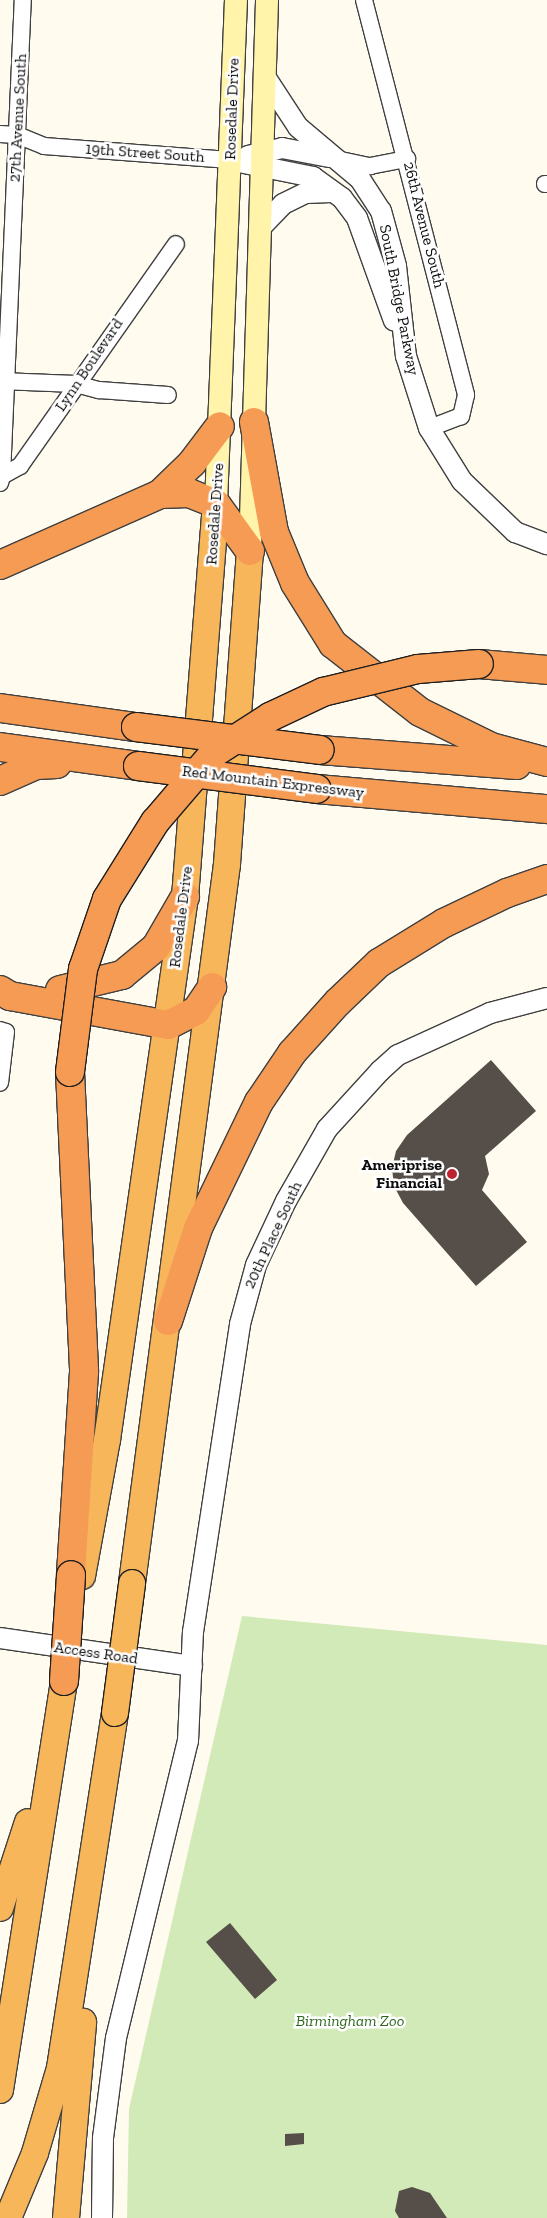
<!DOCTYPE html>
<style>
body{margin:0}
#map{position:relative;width:547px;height:2218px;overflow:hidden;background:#fffbee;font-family:"Zilla Slab",serif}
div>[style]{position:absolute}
.green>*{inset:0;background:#d2eab7}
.building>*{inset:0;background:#564e49}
.roads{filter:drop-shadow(1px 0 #404040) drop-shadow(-1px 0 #404040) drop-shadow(0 1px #404040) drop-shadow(0 -1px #404040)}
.minor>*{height:16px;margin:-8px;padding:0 8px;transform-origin:8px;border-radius:8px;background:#fff}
.tertiary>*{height:20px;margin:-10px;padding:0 10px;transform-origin:10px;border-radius:10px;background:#fff}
.secondary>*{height:22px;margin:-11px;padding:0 11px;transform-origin:11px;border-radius:11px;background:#fff4a9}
.trunk>*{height:26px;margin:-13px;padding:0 13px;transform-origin:13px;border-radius:13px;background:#f8b65b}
.motorway>*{height:28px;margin:-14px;padding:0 14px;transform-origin:14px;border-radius:14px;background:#f69b54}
.bridges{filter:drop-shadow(1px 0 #1e1e1e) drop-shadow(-1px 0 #1e1e1e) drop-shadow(0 1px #1e1e1e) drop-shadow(0 -1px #1e1e1e)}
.trunk-bridge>*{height:26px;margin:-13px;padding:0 13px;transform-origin:13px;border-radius:13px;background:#f8b65b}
.motorway-bridge>*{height:28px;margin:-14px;padding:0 14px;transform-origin:14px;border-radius:14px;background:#f69b54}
.dots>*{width:14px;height:14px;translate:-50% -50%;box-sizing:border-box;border:2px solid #fff;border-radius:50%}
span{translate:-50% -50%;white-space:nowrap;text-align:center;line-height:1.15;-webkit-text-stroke:5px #fff;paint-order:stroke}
.street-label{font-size:16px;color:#0d0d0d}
.poi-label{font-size:16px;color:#0d0d0d;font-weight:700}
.right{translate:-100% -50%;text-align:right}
.park-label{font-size:16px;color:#2d661d;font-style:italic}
</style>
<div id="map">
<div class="green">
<i style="clip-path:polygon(242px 1616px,547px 1645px,547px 2218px,127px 2218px,129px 2109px)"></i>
</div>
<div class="building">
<i style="clip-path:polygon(491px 1060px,536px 1111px,485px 1156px,489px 1174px,482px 1190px,527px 1242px,476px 1286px,403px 1203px,394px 1186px,392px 1168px,396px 1151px,407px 1135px)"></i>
<i style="clip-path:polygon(230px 1923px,277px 1980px,255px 1999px,206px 1942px)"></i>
<i style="clip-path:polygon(304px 2133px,304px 2144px,285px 2146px,285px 2134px)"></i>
<i style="clip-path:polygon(412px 2187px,430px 2193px,447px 2218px,399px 2218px,395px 2211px,399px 2191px)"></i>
</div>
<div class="roads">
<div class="minor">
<i style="left:364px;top:0;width:408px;rotate:75.5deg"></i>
<i style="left:466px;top:395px;width:22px;rotate:103deg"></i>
<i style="left:461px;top:416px;width:34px;rotate:159deg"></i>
<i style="left:0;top:134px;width:17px;rotate:3deg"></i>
<i style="left:17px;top:135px;width:29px;rotate:22deg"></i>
<i style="left:44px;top:146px;width:186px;rotate:4.3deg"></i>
<i style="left:336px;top:159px;width:35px;rotate:12deg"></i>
<i style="left:370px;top:166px;width:38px;rotate:-11deg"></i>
<i style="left:545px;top:184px;width:2px"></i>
<i style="left:0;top:381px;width:76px;rotate:2.3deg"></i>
<i style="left:76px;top:384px;width:24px;rotate:15deg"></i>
<i style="left:99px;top:390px;width:69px;rotate:4.1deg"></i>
<i style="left:2px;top:476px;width:476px;rotate:-87.5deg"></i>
<i style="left:0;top:483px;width:7px;rotate:-74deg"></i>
<i style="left:2px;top:476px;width:21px;rotate:-29deg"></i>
<i style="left:20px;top:466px;width:271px;rotate:-54.9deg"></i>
<i style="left:0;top:1030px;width:6px;rotate:18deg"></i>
<i style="left:6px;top:1032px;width:51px;rotate:96.7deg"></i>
</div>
<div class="tertiary">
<i style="left:264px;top:75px;width:62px;rotate:56.8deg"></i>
<i style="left:298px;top:127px;width:81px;rotate:40deg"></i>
<i style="left:360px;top:179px;width:38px;rotate:57deg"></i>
<i style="left:381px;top:211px;width:57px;rotate:74.7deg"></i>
<i style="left:396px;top:266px;width:91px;rotate:83.7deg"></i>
<i style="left:406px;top:356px;width:76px;rotate:72.3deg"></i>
<i style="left:429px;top:428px;width:62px;rotate:58.1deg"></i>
<i style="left:462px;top:481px;width:74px;rotate:43.9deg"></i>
<i style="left:515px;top:532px;width:34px;rotate:21deg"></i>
<i style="left:248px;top:156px;width:35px;rotate:-13deg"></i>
<i style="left:282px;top:148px;width:48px;rotate:10.8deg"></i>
<i style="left:229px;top:160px;width:86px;rotate:11.4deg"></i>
<i style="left:313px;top:177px;width:36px;rotate:36deg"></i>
<i style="left:342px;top:198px;width:25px;rotate:53deg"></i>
<i style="left:357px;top:218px;width:109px;rotate:70.2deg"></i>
<i style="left:260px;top:228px;width:33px;rotate:-46deg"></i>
<i style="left:283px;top:204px;width:25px;rotate:-26deg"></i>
<i style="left:306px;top:193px;width:25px;rotate:-2deg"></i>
<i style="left:0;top:1638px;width:194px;rotate:8.3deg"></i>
<i style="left:102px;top:2218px;width:80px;rotate:-89.3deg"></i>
<i style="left:103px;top:2138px;width:101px;rotate:-82.6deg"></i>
<i style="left:116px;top:2038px;width:306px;rotate:-76.4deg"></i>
<i style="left:188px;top:1741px;width:109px;rotate:-87.4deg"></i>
<i style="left:193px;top:1632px;width:312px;rotate:-81.3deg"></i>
<i style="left:240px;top:1324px;width:61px;rotate:-74.8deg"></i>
<i style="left:256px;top:1265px;width:71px;rotate:-64.9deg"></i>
<i style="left:286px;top:1201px;width:83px;rotate:-60.3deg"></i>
<i style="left:327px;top:1129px;width:79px;rotate:-47.6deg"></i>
<i style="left:380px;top:1071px;width:24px;rotate:-42deg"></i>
<i style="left:398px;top:1055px;width:101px;rotate:-24.5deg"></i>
<i style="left:490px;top:1013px;width:59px;rotate:-14.7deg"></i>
</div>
<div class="secondary">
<i style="left:216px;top:504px;width:504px;rotate:-87.73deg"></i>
<i style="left:250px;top:551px;width:551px;rotate:-88.23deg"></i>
</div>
<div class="trunk">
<i style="left:82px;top:1576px;width:138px;rotate:-79.6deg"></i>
<i style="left:107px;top:1440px;width:549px;rotate:-81.83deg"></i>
<i style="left:185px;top:897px;width:394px;rotate:-85.5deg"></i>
<i style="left:132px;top:1583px;width:725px;rotate:-82.47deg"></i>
<i style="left:227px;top:864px;width:314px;rotate:-85.8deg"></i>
<i style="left:0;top:1908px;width:90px;rotate:-72deg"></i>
<i style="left:0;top:2090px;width:414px;rotate:-81.1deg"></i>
<i style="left:8px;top:2218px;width:70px;rotate:-67.4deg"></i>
<i style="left:35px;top:2153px;width:89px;rotate:-73.6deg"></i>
<i style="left:60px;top:2068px;width:359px;rotate:-81.2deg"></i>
<i style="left:66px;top:2218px;width:197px;rotate:-85deg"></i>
</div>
<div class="motorway">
<i style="left:254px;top:422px;width:112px;rotate:79.7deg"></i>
<i style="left:274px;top:532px;width:55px;rotate:67.6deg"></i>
<i style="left:295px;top:583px;width:72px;rotate:58.1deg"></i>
<i style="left:333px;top:644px;width:110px;rotate:38deg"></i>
<i style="left:420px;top:712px;width:79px;rotate:26.2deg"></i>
<i style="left:491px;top:747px;width:58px;rotate:15deg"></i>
<i style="left:160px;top:494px;width:45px;rotate:-44.1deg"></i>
<i style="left:192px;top:463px;width:46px;rotate:-52.9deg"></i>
<i style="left:0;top:565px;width:175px;rotate:-23.9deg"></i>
<i style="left:160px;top:494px;width:29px;rotate:-2deg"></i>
<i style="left:189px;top:493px;width:29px;rotate:22deg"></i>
<i style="left:216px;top:504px;width:58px;rotate:54.1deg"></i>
<i style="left:479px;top:664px;width:68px;rotate:5deg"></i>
<i style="left:0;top:708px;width:137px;rotate:8deg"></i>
<i style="left:0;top:747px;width:139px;rotate:7.8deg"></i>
<i style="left:320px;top:750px;width:197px;rotate:4.4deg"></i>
<i style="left:0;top:781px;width:39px;rotate:-24deg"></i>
<i style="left:36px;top:765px;width:21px;rotate:-3deg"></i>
<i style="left:317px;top:789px;width:231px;rotate:5deg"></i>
<i style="left:0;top:990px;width:12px;rotate:31deg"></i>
<i style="left:10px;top:996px;width:161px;rotate:10.4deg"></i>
<i style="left:168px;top:1025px;width:31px;rotate:-27deg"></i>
<i style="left:196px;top:1011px;width:29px;rotate:-56deg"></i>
<i style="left:60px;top:990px;width:64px;rotate:-13.6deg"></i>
<i style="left:122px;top:975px;width:44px;rotate:-39.5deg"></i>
<i style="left:156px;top:947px;width:58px;rotate:-59.9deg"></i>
<i style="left:70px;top:1072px;width:300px;rotate:87.3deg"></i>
<i style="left:84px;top:1372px;width:203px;rotate:93.7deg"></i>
<i style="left:168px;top:1321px;width:98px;rotate:-72.1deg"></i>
<i style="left:198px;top:1228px;width:140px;rotate:-64.2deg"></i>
<i style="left:259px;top:1102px;width:59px;rotate:-56deg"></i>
<i style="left:292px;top:1053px;width:69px;rotate:-48deg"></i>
<i style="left:338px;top:1002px;width:57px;rotate:-43.6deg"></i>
<i style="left:379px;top:963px;width:76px;rotate:-31.6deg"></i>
<i style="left:444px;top:923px;width:70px;rotate:-25.5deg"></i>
<i style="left:507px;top:893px;width:42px;rotate:-19.3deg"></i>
</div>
</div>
<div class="bridges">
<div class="trunk-bridge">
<i style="left:115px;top:1713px;width:131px;rotate:-82.5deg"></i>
</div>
<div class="motorway-bridge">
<i style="left:136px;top:727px;width:185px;rotate:7.1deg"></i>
<i style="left:138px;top:766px;width:180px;rotate:7.3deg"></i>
<i style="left:70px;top:1072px;width:104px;rotate:-82.8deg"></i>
<i style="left:83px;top:969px;width:74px;rotate:-71.1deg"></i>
<i style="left:107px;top:899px;width:91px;rotate:-58.1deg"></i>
<i style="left:155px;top:822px;width:91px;rotate:-49.5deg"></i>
<i style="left:214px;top:753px;width:67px;rotate:-32.7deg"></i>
<i style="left:270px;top:717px;width:59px;rotate:-25.3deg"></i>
<i style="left:323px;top:692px;width:98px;rotate:-13.6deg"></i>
<i style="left:418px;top:669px;width:61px;rotate:-4.7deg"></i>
<i style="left:64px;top:1681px;width:106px;rotate:-86.2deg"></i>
</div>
</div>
<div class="dots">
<i style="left:452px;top:1174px;background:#bf232e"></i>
</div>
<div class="street-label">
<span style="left:232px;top:109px;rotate:-88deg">Rosedale Drive</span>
<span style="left:18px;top:118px;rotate:-87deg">27th Avenue South</span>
<span style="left:145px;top:153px;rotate:4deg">19th Street South</span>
<span style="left:424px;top:225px;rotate:76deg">26th Avenue South</span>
<span style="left:399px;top:300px;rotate:79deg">South Bridge Parkway</span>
<span style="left:89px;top:365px;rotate:-56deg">Lynn Boulevard</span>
<span style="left:215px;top:514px;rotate:-86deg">Rosedale Drive</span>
<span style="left:273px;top:782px;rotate:7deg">Red Mountain Expressway</span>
<span style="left:181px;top:917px;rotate:-83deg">Rosedale Drive</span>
<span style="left:273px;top:1235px;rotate:-65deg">20th Place South</span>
<span style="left:96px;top:1653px;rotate:8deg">Access Road</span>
</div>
<div class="poi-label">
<span class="right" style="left:442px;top:1174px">Ameriprise<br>Financial</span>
</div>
<div class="park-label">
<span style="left:350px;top:2021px">Birmingham Zoo</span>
</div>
</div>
